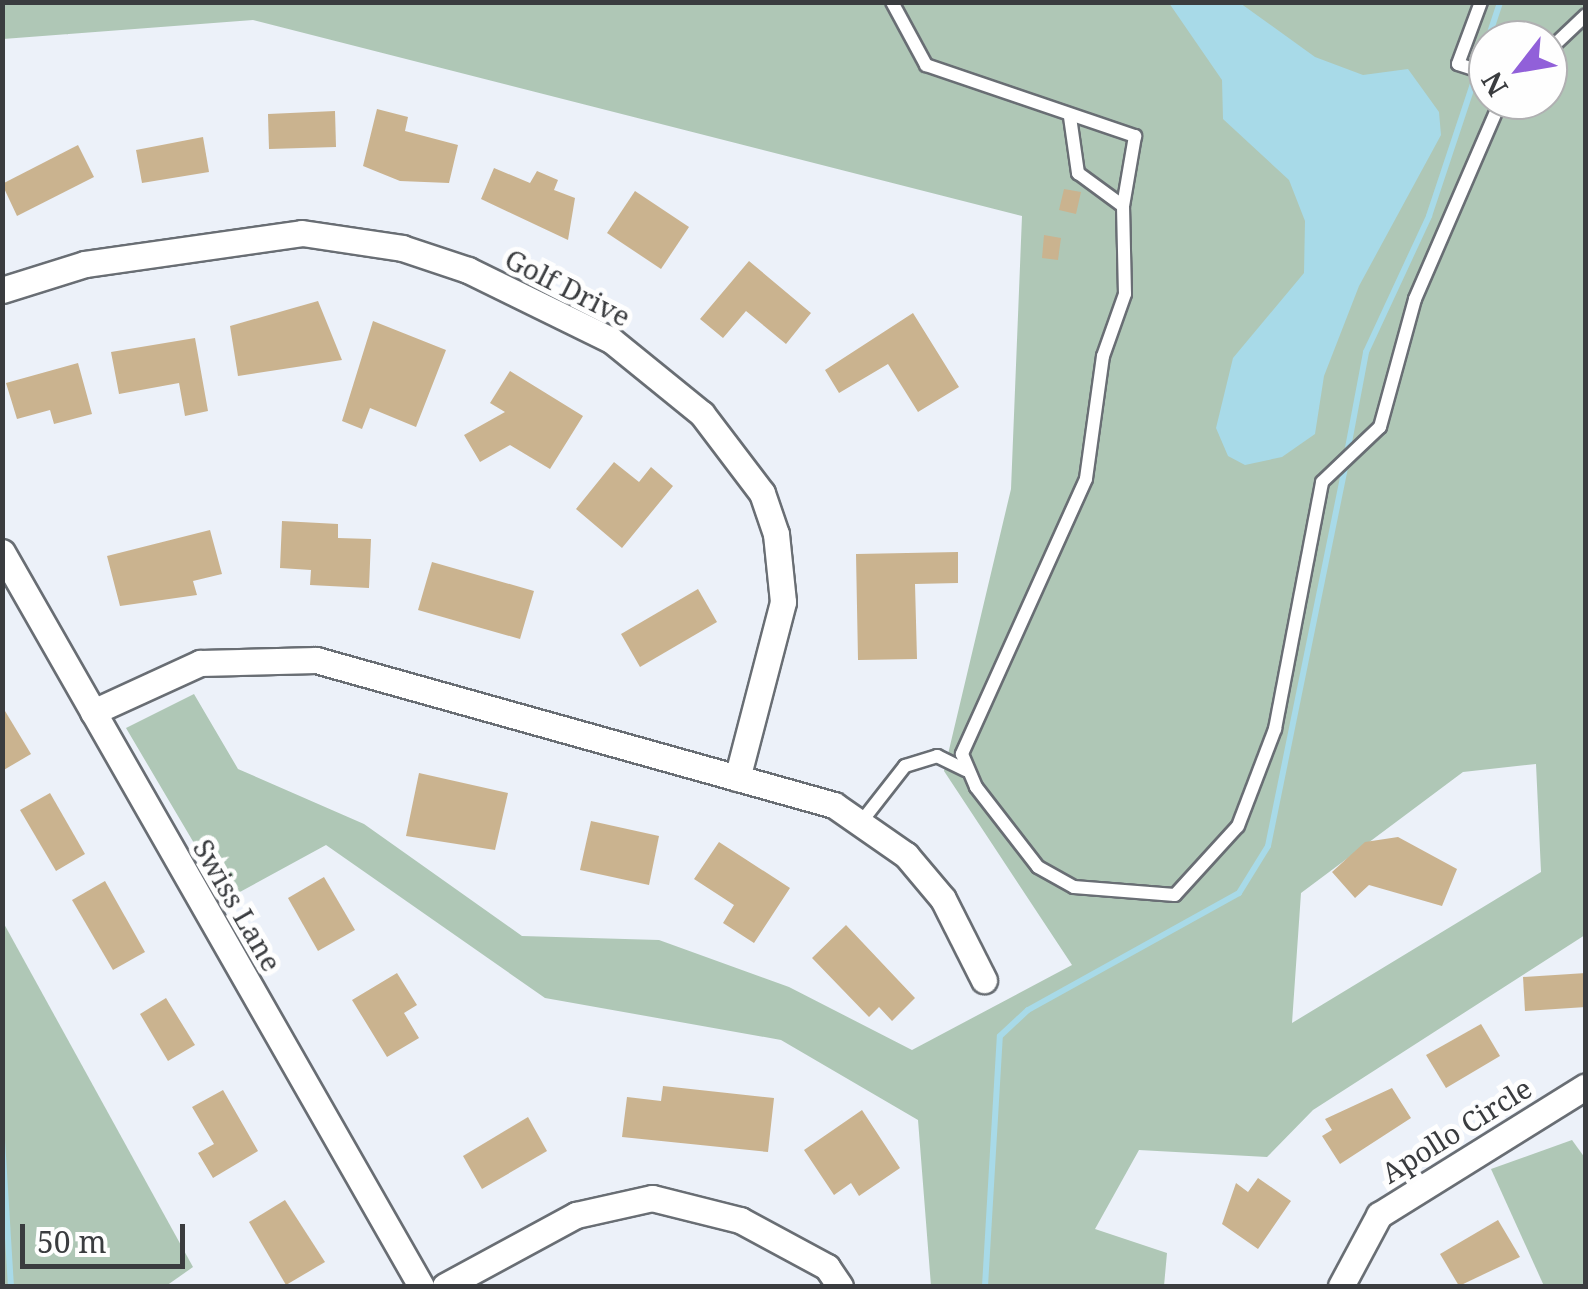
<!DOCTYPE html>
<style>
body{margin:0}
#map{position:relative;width:1588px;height:1289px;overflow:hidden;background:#ecf1f9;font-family:"Noto Serif",serif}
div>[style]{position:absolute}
.green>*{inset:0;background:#afc7b6}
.water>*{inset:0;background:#a8dae8}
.stream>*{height:6px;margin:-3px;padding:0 3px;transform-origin:3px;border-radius:3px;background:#a8dae8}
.building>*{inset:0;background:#cab38f}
.roads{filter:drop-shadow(2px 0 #696e74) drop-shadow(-2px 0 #696e74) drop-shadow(0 2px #696e74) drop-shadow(0 -2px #696e74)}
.lane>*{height:12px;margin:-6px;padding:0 6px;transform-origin:6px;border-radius:6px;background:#fff}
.street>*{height:25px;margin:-12.5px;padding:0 12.5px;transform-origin:12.5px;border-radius:12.5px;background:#fff}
span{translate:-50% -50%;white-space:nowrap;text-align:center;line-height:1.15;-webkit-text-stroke:10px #fefefe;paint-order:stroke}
.street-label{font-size:28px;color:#3a3c3f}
.frame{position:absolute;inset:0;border:5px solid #3a3c3f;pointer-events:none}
.north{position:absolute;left:1468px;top:20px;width:100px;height:100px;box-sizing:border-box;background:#fefefe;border:2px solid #b0b0b2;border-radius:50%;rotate:239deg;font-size:28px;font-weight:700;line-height:40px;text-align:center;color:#3a3c3f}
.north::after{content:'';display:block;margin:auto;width:35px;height:45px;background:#9160d9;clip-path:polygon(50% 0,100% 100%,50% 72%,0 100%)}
.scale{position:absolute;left:20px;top:1224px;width:165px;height:45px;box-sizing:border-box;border:5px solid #3a3c3f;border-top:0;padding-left:12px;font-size:30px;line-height:35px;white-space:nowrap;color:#3a3c3f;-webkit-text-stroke:8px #fefefe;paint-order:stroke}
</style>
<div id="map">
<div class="green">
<i style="clip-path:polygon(evenodd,3px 2px,1585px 3px,1585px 935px,1313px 1110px,1267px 1157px,1139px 1150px,1095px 1229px,1167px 1253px,1164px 1286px,931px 1286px,918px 1120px,781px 1040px,545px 998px,326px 845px,227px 899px,126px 728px,194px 694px,238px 769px,364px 824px,522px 936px,659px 940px,789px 987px,912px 1050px,1072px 965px,944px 771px,1011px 489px,1022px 216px,253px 20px,3px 39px,3px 2px,1488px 40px,1548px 40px,1548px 100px,1488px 100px,1488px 40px,3px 2px,1536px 764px,1541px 872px,1292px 1023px,1301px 893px,1463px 772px,1536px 764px)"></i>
<i style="clip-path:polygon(3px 922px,193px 1267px,166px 1286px,3px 1286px)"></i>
<i style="clip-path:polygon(1572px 1140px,1585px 1158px,1585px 1286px,1544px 1286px,1491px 1169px)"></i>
</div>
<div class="water">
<i style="clip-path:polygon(1169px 3px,1240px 3px,1315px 57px,1363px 75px,1408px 69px,1439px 112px,1441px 135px,1359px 286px,1324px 376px,1315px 434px,1282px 457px,1245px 465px,1228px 456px,1216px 428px,1233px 358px,1304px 273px,1305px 221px,1289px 180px,1223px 119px,1222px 80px)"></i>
</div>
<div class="stream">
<i style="left:1347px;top:453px;width:103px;rotate:-79.3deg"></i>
<i style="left:1366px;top:352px;width:150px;rotate:-65.1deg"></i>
<i style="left:1429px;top:216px;width:225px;rotate:-71.6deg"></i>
<i style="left:2px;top:1140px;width:146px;rotate:86.5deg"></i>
<i style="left:985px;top:1286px;width:250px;rotate:-86.6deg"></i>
<i style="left:1000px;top:1036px;width:38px;rotate:-43deg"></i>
<i style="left:1028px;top:1010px;width:241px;rotate:-29deg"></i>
<i style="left:1239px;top:893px;width:55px;rotate:-58.3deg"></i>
<i style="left:1268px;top:846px;width:388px;rotate:-78.5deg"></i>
</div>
<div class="building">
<i style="clip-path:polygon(377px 109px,408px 117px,405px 131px,458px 145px,449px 183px,400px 181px,363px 166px)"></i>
<i style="clip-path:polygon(335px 111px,336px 147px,269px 149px,268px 114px)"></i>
<i style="clip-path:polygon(203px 137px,209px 172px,142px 183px,136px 150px)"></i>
<i style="clip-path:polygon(78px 145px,94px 177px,17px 216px,2px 184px)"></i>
<i style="clip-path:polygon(494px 168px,530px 183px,537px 171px,558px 180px,554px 190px,575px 198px,568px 240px,481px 199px)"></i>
<i style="clip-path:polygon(1064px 189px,1081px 192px,1076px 214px,1059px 210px)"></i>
<i style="clip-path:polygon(635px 191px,689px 227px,661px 269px,607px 233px)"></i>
<i style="clip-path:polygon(1044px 235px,1061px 238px,1058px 260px,1042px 258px)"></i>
<i style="clip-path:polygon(749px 261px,811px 313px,786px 344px,746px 311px,723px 338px,700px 319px)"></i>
<i style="clip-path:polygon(318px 301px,342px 360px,238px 376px,230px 326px)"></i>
<i style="clip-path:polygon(913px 313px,959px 387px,918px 412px,888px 364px,839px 393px,825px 370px)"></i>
<i style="clip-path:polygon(373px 321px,446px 350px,416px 427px,370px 408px,362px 429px,342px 421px)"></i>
<i style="clip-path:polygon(195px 338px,208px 411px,185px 416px,179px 383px,119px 394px,111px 352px)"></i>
<i style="clip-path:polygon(78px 363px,92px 414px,54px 424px,50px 410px,17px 419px,6px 383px)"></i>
<i style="clip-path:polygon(510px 371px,583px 416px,550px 469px,510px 445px,480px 462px,464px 435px,505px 412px,490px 403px)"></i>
<i style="clip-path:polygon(614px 462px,639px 482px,651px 467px,673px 486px,622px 548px,576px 509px)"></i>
<i style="clip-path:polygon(282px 521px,338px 524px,338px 538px,371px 539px,369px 588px,310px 585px,311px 570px,280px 568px)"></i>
<i style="clip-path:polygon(210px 530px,222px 574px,193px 581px,197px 595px,120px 606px,107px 556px)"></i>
<i style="clip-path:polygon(958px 552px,958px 583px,915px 584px,917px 659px,858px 660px,856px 554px)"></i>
<i style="clip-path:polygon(432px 562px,534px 591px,520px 639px,418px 610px)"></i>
<i style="clip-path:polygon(698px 589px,717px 622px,640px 667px,621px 634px)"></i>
<i style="clip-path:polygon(2px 706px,31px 754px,2px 771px)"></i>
<i style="clip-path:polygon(419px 773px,508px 793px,495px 850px,406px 836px)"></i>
<i style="clip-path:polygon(50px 793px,85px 854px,56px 871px,20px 810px)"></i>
<i style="clip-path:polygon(591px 821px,659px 836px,649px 885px,580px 870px)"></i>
<i style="clip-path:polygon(1398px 837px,1457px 869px,1442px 906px,1369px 885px,1355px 898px,1332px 872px,1365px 842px)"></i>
<i style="clip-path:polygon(719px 842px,790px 888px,754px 943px,723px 923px,734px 905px,694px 879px)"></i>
<i style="clip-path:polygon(324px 877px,355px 930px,318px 951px,288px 898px)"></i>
<i style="clip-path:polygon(105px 881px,145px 952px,113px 970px,72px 900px)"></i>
<i style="clip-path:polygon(846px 925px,915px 998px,892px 1021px,879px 1007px,869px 1017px,812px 958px)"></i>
<i style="clip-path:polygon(397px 973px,417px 1005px,404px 1013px,419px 1038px,387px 1057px,352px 1000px)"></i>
<i style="clip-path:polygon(1586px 973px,1586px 1007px,1525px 1011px,1523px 977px)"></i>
<i style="clip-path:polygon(166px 998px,195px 1045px,168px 1061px,140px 1014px)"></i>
<i style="clip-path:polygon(1481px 1024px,1500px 1056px,1446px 1088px,1426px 1055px)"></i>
<i style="clip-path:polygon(663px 1086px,774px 1098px,768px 1152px,622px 1137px,627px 1097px,661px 1101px)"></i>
<i style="clip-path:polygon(1392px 1088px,1411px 1118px,1340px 1164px,1322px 1136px,1332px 1130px,1325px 1119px)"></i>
<i style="clip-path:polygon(223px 1090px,258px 1151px,213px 1178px,198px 1153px,214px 1144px,192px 1107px)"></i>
<i style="clip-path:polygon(862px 1110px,900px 1168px,859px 1196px,851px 1183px,834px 1195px,804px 1150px)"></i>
<i style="clip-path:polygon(528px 1117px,547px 1151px,482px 1189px,463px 1156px)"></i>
<i style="clip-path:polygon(1258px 1178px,1291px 1201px,1258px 1249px,1222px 1224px,1236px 1183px,1248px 1192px)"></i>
<i style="clip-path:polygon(285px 1200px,325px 1262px,286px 1285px,249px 1222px)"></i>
<i style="clip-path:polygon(1498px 1220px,1520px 1257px,1459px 1286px,1440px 1254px)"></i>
</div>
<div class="roads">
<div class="lane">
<i style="left:892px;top:2px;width:72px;rotate:61.6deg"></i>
<i style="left:926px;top:65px;width:221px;rotate:18.8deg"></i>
<i style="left:1135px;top:136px;width:71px;rotate:99.7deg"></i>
<i style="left:1123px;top:206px;width:88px;rotate:88.7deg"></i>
<i style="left:1125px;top:294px;width:66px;rotate:109.5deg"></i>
<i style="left:1103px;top:356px;width:124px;rotate:97.9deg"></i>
<i style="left:1086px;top:479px;width:302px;rotate:114.3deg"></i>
<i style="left:962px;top:754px;width:36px;rotate:67deg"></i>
<i style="left:976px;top:787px;width:101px;rotate:52.2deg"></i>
<i style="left:1038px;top:867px;width:41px;rotate:29.1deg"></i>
<i style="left:1074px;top:887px;width:101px;rotate:4.5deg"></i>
<i style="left:1175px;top:895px;width:93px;rotate:-47.6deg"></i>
<i style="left:1238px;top:826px;width:104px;rotate:-69.1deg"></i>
<i style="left:1275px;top:729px;width:251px;rotate:-79.2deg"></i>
<i style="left:1322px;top:482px;width:80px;rotate:-43.5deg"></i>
<i style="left:1380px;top:427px;width:133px;rotate:-74.7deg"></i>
<i style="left:1415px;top:299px;width:217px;rotate:-66.6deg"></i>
<i style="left:1481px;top:2px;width:66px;rotate:110.4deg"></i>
<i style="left:1458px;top:64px;width:32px;rotate:18deg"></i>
<i style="left:1548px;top:51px;width:52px;rotate:-43.5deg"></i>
<i style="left:1070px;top:117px;width:57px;rotate:81.9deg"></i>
<i style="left:1078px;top:173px;width:56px;rotate:36.3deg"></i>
<i style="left:862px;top:821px;width:70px;rotate:-52deg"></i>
<i style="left:905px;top:766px;width:34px;rotate:-17deg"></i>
<i style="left:937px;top:756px;width:32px;rotate:26deg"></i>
</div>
<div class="street">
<i style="left:2px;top:290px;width:87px;rotate:-17.4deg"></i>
<i style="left:85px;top:264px;width:219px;rotate:-8.1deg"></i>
<i style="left:302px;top:233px;width:101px;rotate:8.5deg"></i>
<i style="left:402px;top:248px;width:70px;rotate:18.4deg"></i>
<i style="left:468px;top:270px;width:159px;rotate:26.1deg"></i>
<i style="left:611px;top:340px;width:117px;rotate:39.1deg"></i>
<i style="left:702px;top:414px;width:99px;rotate:52.8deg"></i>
<i style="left:762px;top:493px;width:43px;rotate:71.1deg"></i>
<i style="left:776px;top:534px;width:68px;rotate:84.1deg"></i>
<i style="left:783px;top:602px;width:182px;rotate:104.6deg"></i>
<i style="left:2px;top:552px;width:845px;rotate:60.28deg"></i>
<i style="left:93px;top:712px;width:118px;rotate:-24.6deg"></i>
<i style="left:200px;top:663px;width:116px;rotate:-1.5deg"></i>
<i style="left:316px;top:660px;width:538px;rotate:15.64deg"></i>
<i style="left:834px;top:805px;width:88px;rotate:34.8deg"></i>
<i style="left:906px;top:855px;width:57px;rotate:49.9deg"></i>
<i style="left:943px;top:899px;width:91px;rotate:63.2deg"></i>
<i style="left:445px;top:1286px;width:149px;rotate:-28.5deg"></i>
<i style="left:576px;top:1215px;width:78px;rotate:-12.6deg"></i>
<i style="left:652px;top:1198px;width:91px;rotate:14deg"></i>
<i style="left:740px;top:1220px;width:99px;rotate:28.4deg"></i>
<i style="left:827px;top:1267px;width:23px;rotate:56deg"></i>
<i style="left:1341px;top:1286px;width:81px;rotate:-61.8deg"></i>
<i style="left:1379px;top:1215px;width:243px;rotate:-31.9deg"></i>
</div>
</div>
<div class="street-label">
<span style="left:568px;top:287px;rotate:27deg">Golf Drive</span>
<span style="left:238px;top:905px;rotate:60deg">Swiss Lane</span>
<span style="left:1456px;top:1130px;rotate:-32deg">Apollo Circle</span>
</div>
<div class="frame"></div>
<div class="north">N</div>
<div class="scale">50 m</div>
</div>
